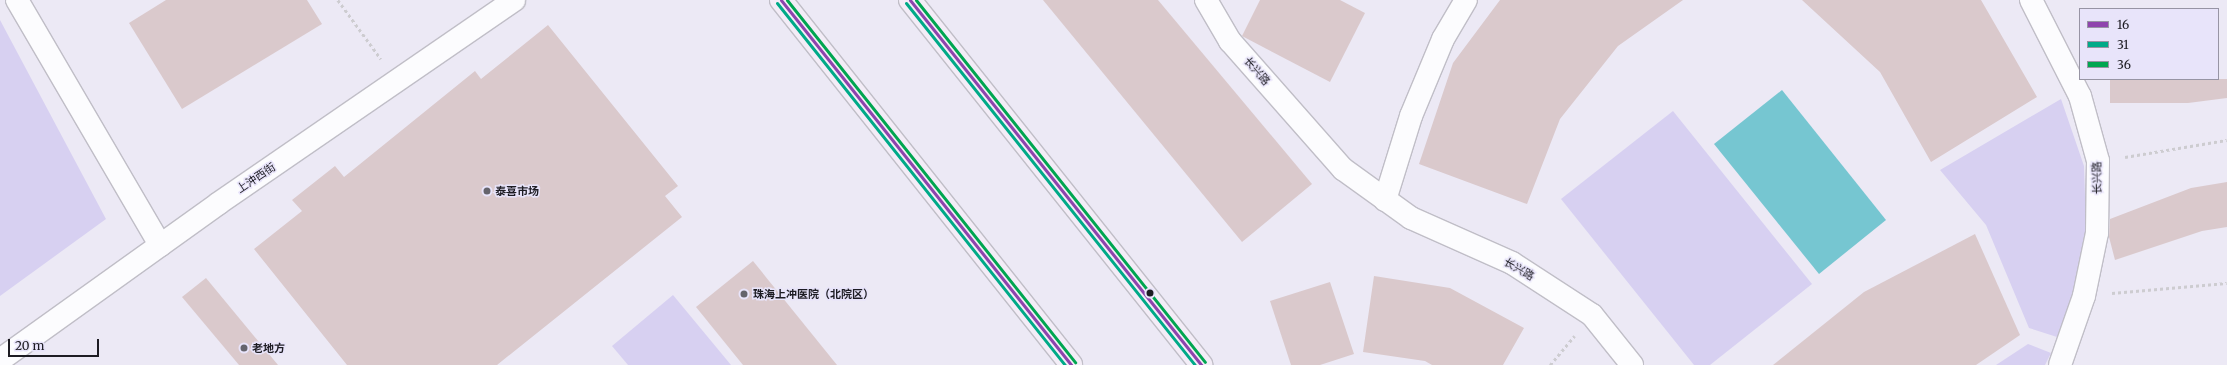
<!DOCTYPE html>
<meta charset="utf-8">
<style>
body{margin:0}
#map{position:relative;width:2227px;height:365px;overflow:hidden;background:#ece9f5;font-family:Merriweather,"Noto Sans SC",serif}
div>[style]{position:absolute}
.green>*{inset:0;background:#d7d0f1}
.water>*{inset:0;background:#76c6d1}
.building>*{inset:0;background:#dac9cc}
.path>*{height:2.5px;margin-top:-1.25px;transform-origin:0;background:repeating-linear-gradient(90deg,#cdccd0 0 3px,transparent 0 6px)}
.roads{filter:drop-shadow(1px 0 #c0bec7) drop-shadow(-1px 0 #c0bec7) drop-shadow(0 1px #c0bec7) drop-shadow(0 -1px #c0bec7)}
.minor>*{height:22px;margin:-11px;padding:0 11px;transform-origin:11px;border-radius:11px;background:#fcfcfe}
.highway>*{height:22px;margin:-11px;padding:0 11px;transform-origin:11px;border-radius:11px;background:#f3edf7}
.bus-1>*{height:3px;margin:-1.5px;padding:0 1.5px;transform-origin:1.5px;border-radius:1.5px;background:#8e44ad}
.bus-2>*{height:3px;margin:-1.5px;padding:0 1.5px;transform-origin:1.5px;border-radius:1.5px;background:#0a8}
.bus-3>*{height:3px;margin:-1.5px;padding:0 1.5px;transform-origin:1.5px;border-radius:1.5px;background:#00a651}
.dots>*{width:11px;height:11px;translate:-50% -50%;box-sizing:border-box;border:2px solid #e8e4fa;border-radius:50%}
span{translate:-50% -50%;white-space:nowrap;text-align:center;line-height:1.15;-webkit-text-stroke:3px #e8e4fa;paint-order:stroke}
.street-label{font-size:11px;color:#1d1c23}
.poi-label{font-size:11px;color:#1d1c23;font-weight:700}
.left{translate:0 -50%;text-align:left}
.legend{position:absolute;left:2079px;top:8px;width:140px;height:72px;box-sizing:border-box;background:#e8e4fa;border:1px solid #9794a4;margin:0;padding:5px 7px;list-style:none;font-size:12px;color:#1d1c23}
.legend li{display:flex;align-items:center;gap:8px;height:20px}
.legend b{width:20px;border:1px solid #9794a4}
.scale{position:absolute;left:8px;top:339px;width:91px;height:18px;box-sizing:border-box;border:2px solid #1d1c23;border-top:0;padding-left:5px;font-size:12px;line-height:14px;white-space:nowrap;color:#1d1c23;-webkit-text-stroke:3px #e8e4fa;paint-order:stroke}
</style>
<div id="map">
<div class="green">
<i style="clip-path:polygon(0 20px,106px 219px,0 296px)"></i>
<i style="clip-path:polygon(2061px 99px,2084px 166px,2086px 227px,2076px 291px,2057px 337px,2029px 328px,1986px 225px,1940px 170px)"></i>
<i style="clip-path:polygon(1673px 111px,1812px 284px,1710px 365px,1694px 365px,1561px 199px)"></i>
<i style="clip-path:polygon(673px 295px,731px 365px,628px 365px,612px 346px)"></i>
<i style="clip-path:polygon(2028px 344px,2051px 353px,2045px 365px,1996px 365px)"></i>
</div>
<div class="water">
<i style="clip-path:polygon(1782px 90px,1886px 220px,1819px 274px,1714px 144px)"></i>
</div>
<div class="building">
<i style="clip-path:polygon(166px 0,307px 0,322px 24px,182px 109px,129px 23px)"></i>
<i style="clip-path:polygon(1043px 0,1158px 0,1312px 184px,1242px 242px)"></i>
<i style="clip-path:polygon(1260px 0,1340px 0,1365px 13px,1330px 82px,1242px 36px)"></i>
<i style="clip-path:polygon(1500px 0,1683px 0,1618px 46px,1560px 119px,1527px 204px,1419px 164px,1453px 63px)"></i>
<i style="clip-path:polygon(1802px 0,1981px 0,2037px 97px,1931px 162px,1880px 72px)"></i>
<i style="clip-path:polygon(548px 25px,678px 186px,665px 196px,682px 217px,497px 365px,347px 365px,254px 249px,302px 211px,292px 200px,335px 166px,344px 177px,475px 71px,481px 79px)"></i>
<i style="clip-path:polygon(2110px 79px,2227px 79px,2227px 98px,2188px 103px,2110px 103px)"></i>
<i style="clip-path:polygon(2227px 182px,2227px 227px,2202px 231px,2115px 260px,2109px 237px,2110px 219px,2191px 188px)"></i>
<i style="clip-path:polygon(1975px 234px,2020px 335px,1976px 365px,1773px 365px,1864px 292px)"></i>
<i style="clip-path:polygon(753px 261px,837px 365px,743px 365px,696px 307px)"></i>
<i style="clip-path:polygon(1374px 276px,1450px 288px,1524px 328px,1503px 365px,1432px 365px,1425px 361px,1363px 352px)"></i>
<i style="clip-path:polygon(206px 278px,278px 365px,239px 365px,182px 297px)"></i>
<i style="clip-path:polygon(1330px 282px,1354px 354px,1320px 365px,1291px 365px,1270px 301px)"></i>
</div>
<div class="path">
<i style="left:338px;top:0;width:73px;rotate:53.9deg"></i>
<i style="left:2125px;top:157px;width:103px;rotate:-9.5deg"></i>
<i style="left:2112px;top:293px;width:115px;rotate:-5deg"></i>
<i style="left:1550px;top:365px;width:38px;rotate:-50deg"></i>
</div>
<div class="roads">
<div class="minor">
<i style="left:17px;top:0;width:284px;rotate:59.7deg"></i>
<i style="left:1206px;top:0;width:48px;rotate:59.7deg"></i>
<i style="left:1230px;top:41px;width:171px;rotate:48.6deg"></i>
<i style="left:1343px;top:169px;width:84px;rotate:35.8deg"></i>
<i style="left:1411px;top:218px;width:111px;rotate:24deg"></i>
<i style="left:1512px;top:263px;width:95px;rotate:33deg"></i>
<i style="left:1592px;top:315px;width:64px;rotate:51.3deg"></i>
<i style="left:2031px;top:0;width:108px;rotate:63deg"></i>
<i style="left:2080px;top:96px;width:67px;rotate:74.5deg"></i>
<i style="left:2098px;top:161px;width:72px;rotate:90.8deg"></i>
<i style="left:2097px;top:233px;width:64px;rotate:101.7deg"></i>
<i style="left:2084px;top:296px;width:73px;rotate:109.2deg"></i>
<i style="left:1385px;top:200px;width:88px;rotate:-72.8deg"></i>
<i style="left:1411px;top:116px;width:83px;rotate:-67.4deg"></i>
<i style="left:1443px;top:39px;width:45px;rotate:-59.5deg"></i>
<i style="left:0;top:360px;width:269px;rotate:-35.6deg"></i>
<i style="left:219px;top:203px;width:358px;rotate:-34.5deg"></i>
</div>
<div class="highway">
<i style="left:781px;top:0;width:466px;rotate:51.5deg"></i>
<i style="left:910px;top:0;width:467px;rotate:51.4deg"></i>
</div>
</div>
<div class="bus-1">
<i style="left:781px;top:0;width:466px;rotate:51.5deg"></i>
<i style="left:910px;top:0;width:467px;rotate:51.4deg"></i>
</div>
<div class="bus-2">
<i style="left:777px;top:3px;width:463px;rotate:51.5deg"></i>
<i style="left:906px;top:3px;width:463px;rotate:51.4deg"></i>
</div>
<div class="bus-3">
<i style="left:787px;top:0;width:463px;rotate:51.5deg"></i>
<i style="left:916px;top:0;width:463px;rotate:51.4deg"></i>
</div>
<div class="dots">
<i style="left:487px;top:191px;background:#65646c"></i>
<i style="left:1150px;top:293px;background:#1d1c23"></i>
<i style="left:744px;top:294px;background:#65646c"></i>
<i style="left:244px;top:348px;background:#65646c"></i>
</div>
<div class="street-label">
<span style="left:1257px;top:71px;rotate:49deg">长兴路</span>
<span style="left:256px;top:178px;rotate:-34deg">上沖西街</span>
<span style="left:2097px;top:178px;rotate:-91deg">长兴路</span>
<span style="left:1519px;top:269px;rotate:30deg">长兴路</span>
</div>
<div class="poi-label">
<span class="left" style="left:495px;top:191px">泰喜市场</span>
<span class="left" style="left:753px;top:294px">珠海上冲医院（北院区）</span>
<span class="left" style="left:252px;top:348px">老地方</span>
</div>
<ul class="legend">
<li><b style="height:5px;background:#8e44ad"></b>16</li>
<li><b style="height:5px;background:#0a8"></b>31</li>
<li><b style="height:5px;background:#00a651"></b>36</li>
</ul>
<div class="scale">20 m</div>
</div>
